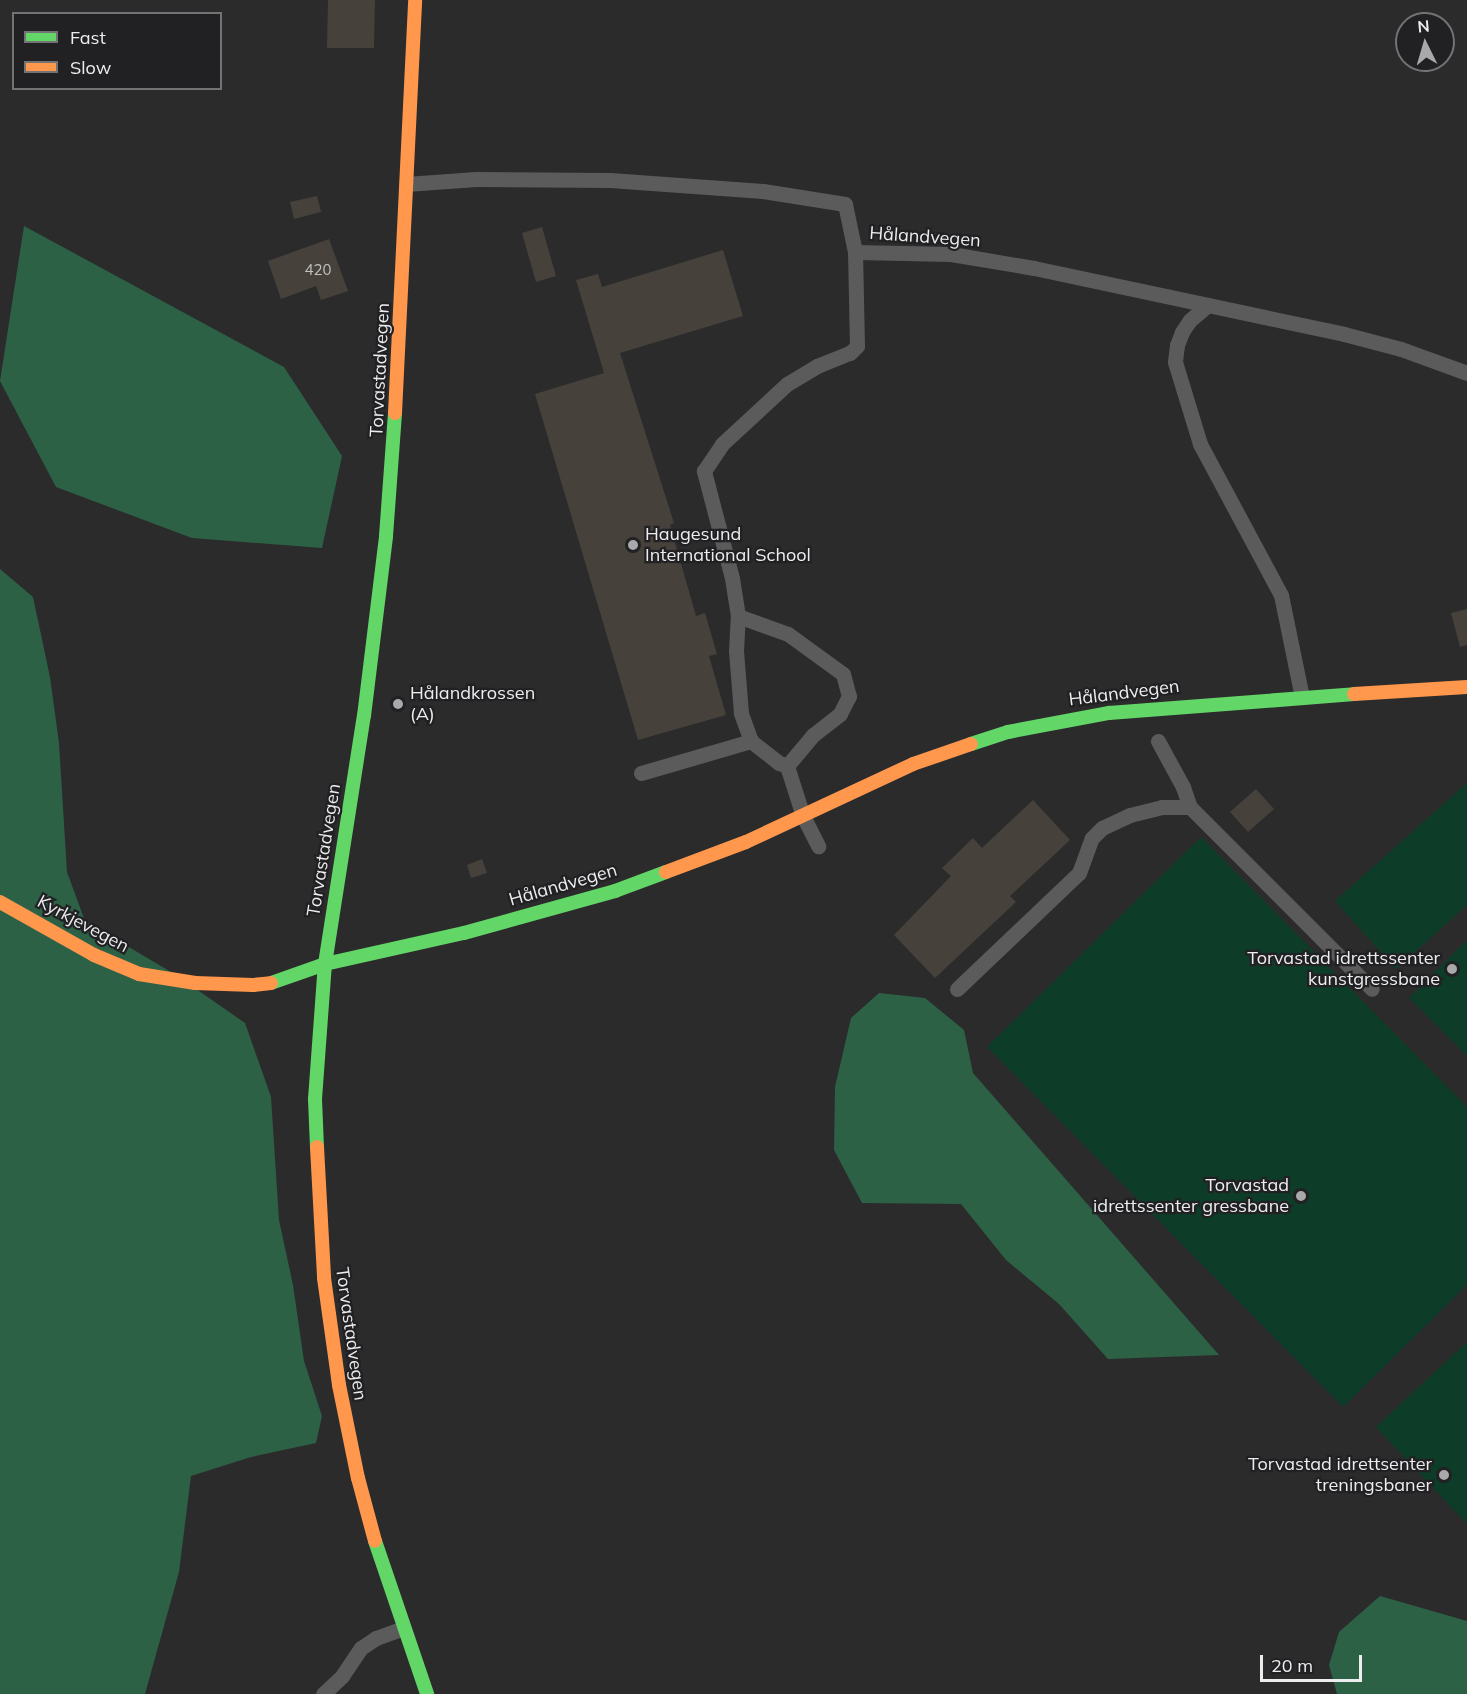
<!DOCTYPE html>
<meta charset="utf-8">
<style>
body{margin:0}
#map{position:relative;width:1467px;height:1694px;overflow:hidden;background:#2b2b2c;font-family:Mulish,sans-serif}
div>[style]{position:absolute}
.green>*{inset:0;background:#0d3d28}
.forest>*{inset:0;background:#2c6146}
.building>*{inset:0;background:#46423b}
.lane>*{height:15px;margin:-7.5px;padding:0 7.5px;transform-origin:7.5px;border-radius:7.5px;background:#5b5b5b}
.fast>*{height:14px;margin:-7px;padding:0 7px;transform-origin:7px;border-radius:7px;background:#63d668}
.slow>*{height:14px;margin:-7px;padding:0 7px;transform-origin:7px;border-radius:7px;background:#ff974d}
.dots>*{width:16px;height:16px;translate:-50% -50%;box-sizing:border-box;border:3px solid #212023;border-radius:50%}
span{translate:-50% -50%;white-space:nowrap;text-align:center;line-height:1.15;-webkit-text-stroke:4.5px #212023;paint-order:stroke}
.number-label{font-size:15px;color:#c3c2c1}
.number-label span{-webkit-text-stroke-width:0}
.street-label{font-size:18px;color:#edecee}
.poi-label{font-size:18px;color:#edecee}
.left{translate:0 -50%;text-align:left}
.right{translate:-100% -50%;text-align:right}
.legend{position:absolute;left:12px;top:12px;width:210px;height:78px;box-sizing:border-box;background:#212023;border:2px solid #737274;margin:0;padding:8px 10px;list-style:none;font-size:18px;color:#edecee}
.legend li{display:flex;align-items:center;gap:12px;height:30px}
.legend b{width:30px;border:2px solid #737274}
.north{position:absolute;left:1395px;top:12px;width:60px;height:60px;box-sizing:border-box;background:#212023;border:2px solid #737274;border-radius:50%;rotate:355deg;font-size:16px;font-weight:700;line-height:24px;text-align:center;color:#edecee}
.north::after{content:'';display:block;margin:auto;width:21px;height:27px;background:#a9a8aa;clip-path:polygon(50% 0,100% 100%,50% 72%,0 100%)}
.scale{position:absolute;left:1260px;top:1655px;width:102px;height:27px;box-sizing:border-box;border:3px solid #edecee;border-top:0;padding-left:8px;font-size:18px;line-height:21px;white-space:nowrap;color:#edecee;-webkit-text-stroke:4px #212023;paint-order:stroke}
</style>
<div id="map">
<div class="green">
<i style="clip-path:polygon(1467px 783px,1467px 905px,1396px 969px,1335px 901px)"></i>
<i style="clip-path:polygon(1201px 837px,1467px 1107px,1467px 1285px,1343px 1407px,987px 1047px)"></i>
<i style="clip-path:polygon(1467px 940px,1467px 1056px,1409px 998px)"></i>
<i style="clip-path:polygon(1467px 1342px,1467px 1524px,1376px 1427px)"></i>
</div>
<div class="forest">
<i style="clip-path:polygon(24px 226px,284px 367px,342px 456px,322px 548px,192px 538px,56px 487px,0 381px)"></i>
<i style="clip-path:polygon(0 569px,33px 597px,50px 677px,59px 743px,67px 872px,85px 921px,176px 975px,245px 1023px,271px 1097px,279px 1220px,293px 1285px,304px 1361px,322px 1416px,316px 1443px,251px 1457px,191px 1476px,179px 1572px,145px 1694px,0 1694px)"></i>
<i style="clip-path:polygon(879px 993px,925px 998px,964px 1030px,973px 1073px,1219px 1355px,1108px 1359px,1059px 1304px,1006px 1260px,961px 1204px,862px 1203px,834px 1150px,835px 1087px,851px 1018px)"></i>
<i style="clip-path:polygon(1380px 1596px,1467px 1621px,1467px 1694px,1337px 1694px,1329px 1665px,1339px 1632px)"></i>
</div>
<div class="building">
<i style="clip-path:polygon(328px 0,375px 0,374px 48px,327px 48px)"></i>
<i style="clip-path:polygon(317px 196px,321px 212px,294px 219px,290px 202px)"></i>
<i style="clip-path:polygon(542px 227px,556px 276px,536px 282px,522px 233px)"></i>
<i style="clip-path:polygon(329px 239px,348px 291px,321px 300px,316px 286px,281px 299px,268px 261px)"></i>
<i style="clip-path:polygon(723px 250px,743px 316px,620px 353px,674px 523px,670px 525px,696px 616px,705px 613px,717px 654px,709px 656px,726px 715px,638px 740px,535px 394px,604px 373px,576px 280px,598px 274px,602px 287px)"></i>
<i style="clip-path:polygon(1467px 609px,1467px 645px,1460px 647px,1451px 613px)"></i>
<i style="clip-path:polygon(1256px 789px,1274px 809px,1248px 832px,1230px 812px)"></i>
<i style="clip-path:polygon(1033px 800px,1070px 840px,1010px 896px,1016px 902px,935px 978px,894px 935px,951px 876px,942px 868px,973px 838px,982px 848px)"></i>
<i style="clip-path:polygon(482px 859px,487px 873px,471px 878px,467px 865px)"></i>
</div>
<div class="lane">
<i style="left:406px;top:184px;width:70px;rotate:-4.1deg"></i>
<i style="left:476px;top:179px;width:134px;rotate:0.4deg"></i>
<i style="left:610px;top:180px;width:153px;rotate:4.1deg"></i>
<i style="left:763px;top:191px;width:83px;rotate:9deg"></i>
<i style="left:845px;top:204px;width:49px;rotate:78.2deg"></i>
<i style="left:855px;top:252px;width:96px;rotate:1.2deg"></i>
<i style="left:951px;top:254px;width:84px;rotate:9.6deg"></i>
<i style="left:1034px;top:268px;width:317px;rotate:12deg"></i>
<i style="left:1344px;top:334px;width:59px;rotate:14.7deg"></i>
<i style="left:1401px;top:349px;width:70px;rotate:20deg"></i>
<i style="left:1208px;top:305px;width:23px;rotate:140deg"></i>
<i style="left:1190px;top:320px;width:14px;rotate:124deg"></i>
<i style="left:1182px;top:332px;width:14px;rotate:111deg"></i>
<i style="left:1177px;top:345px;width:17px;rotate:97deg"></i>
<i style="left:1175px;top:362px;width:86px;rotate:73deg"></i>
<i style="left:1200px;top:444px;width:171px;rotate:61.8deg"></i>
<i style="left:1281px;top:595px;width:104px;rotate:78.4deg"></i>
<i style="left:738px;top:616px;width:53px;rotate:19.8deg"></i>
<i style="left:788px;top:634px;width:68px;rotate:36deg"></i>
<i style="left:843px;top:674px;width:23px;rotate:75deg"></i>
<i style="left:849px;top:696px;width:20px;rotate:117deg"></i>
<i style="left:840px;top:714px;width:34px;rotate:142deg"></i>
<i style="left:813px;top:735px;width:40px;rotate:130deg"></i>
<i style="left:1158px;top:741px;width:52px;rotate:61.5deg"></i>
<i style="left:1183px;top:787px;width:21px;rotate:71deg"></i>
<i style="left:1190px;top:807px;width:257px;rotate:45deg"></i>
<i style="left:787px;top:766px;width:9px;rotate:-159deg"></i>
<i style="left:779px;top:763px;width:36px;rotate:-142deg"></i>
<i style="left:751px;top:741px;width:30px;rotate:-110deg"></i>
<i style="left:741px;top:713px;width:62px;rotate:-94.6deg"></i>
<i style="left:736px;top:651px;width:35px;rotate:-87deg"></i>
<i style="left:738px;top:616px;width:38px;rotate:-99deg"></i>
<i style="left:732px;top:578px;width:111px;rotate:-104.7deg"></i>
<i style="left:704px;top:471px;width:32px;rotate:-56deg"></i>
<i style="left:722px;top:444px;width:88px;rotate:-42.7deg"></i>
<i style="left:787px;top:384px;width:35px;rotate:-31deg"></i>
<i style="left:817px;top:366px;width:35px;rotate:-22deg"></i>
<i style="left:850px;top:353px;width:10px;rotate:-45deg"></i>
<i style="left:857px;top:346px;width:94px;rotate:-91.2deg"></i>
<i style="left:787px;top:766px;width:52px;rotate:72.3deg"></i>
<i style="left:803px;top:816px;width:34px;rotate:63deg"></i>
<i style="left:641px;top:773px;width:115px;rotate:-16.2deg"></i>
<i style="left:957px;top:989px;width:168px;rotate:-43.6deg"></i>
<i style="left:1079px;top:873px;width:37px;rotate:-70deg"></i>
<i style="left:1092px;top:838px;width:14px;rotate:-45deg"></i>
<i style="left:1102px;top:828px;width:31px;rotate:-25deg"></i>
<i style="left:1130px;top:815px;width:33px;rotate:-14deg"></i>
<i style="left:1162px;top:807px;width:28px"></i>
<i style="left:323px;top:1694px;width:26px;rotate:-43deg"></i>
<i style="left:342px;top:1676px;width:34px;rotate:-56deg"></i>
<i style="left:361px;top:1648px;width:18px;rotate:-34deg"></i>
<i style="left:376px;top:1638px;width:29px;rotate:-20deg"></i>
</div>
<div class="fast">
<i style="left:971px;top:744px;width:39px;rotate:-18deg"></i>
<i style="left:1008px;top:732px;width:103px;rotate:-10.7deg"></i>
<i style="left:1109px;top:713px;width:246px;rotate:-4.4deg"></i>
<i style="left:271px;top:983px;width:57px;rotate:-19.4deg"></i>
<i style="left:325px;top:964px;width:142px;rotate:-12.6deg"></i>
<i style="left:464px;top:933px;width:157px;rotate:-15.5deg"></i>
<i style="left:615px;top:891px;width:54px;rotate:-20.4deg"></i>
<i style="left:317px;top:1147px;width:48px;rotate:-92.4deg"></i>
<i style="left:315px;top:1099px;width:135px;rotate:-85.8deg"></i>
<i style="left:325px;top:964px;width:251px;rotate:-81.1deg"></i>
<i style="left:364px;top:716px;width:181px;rotate:-83deg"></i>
<i style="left:386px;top:536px;width:123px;rotate:-85.8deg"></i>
<i style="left:375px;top:1541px;width:162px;rotate:71.2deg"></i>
</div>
<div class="slow">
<i style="left:395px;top:413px;width:413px;rotate:-87.2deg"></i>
<i style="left:1354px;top:694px;width:113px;rotate:-3.5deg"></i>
<i style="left:666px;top:872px;width:85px;rotate:-20.6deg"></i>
<i style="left:746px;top:842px;width:184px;rotate:-25deg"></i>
<i style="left:913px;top:764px;width:61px;rotate:-19deg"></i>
<i style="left:0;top:902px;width:108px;rotate:29.4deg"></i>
<i style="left:94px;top:955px;width:49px;rotate:22.9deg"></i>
<i style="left:139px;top:974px;width:57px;rotate:9.1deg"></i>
<i style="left:195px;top:983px;width:58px;rotate:2deg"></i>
<i style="left:253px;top:985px;width:18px;rotate:-6deg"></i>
<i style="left:317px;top:1147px;width:131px;rotate:86.9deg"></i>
<i style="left:324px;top:1278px;width:108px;rotate:82deg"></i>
<i style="left:339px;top:1385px;width:95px;rotate:78.5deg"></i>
<i style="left:358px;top:1478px;width:65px;rotate:74.9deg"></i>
</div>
<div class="dots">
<i style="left:633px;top:545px;background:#a9a8aa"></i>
<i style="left:398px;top:704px;background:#a9a8aa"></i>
<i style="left:1452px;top:969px;background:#a9a8aa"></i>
<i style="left:1301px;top:1196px;background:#a9a8aa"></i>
<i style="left:1444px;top:1475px;background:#a9a8aa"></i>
</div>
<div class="number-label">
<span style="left:318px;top:270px">420</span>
</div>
<div class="street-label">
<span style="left:925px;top:237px;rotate:4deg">Hålandvegen</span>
<span style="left:380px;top:370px;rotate:-87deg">Torvastadvegen</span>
<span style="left:1124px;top:693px;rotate:-7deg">Hålandvegen</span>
<span style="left:324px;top:850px;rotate:-81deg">Torvastadvegen</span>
<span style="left:563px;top:885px;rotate:-16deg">Hålandvegen</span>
<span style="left:83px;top:924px;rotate:28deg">Kyrkjevegen</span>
<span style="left:351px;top:1334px;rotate:82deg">Torvastadvegen</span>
</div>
<div class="poi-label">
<span class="left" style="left:645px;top:545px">Haugesund<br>International School</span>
<span class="left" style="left:410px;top:704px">Hålandkrossen<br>(A)</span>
<span class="right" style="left:1440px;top:969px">Torvastad idrettssenter<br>kunstgressbane</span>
<span class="right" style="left:1289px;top:1196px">Torvastad<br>idrettssenter gressbane</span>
<span class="right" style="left:1432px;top:1475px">Torvastad idrettsenter<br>treningsbaner</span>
</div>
<ul class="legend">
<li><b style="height:8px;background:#63d668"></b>Fast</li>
<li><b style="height:8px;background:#ff974d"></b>Slow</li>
</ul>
<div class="north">N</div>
<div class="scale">20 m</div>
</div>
